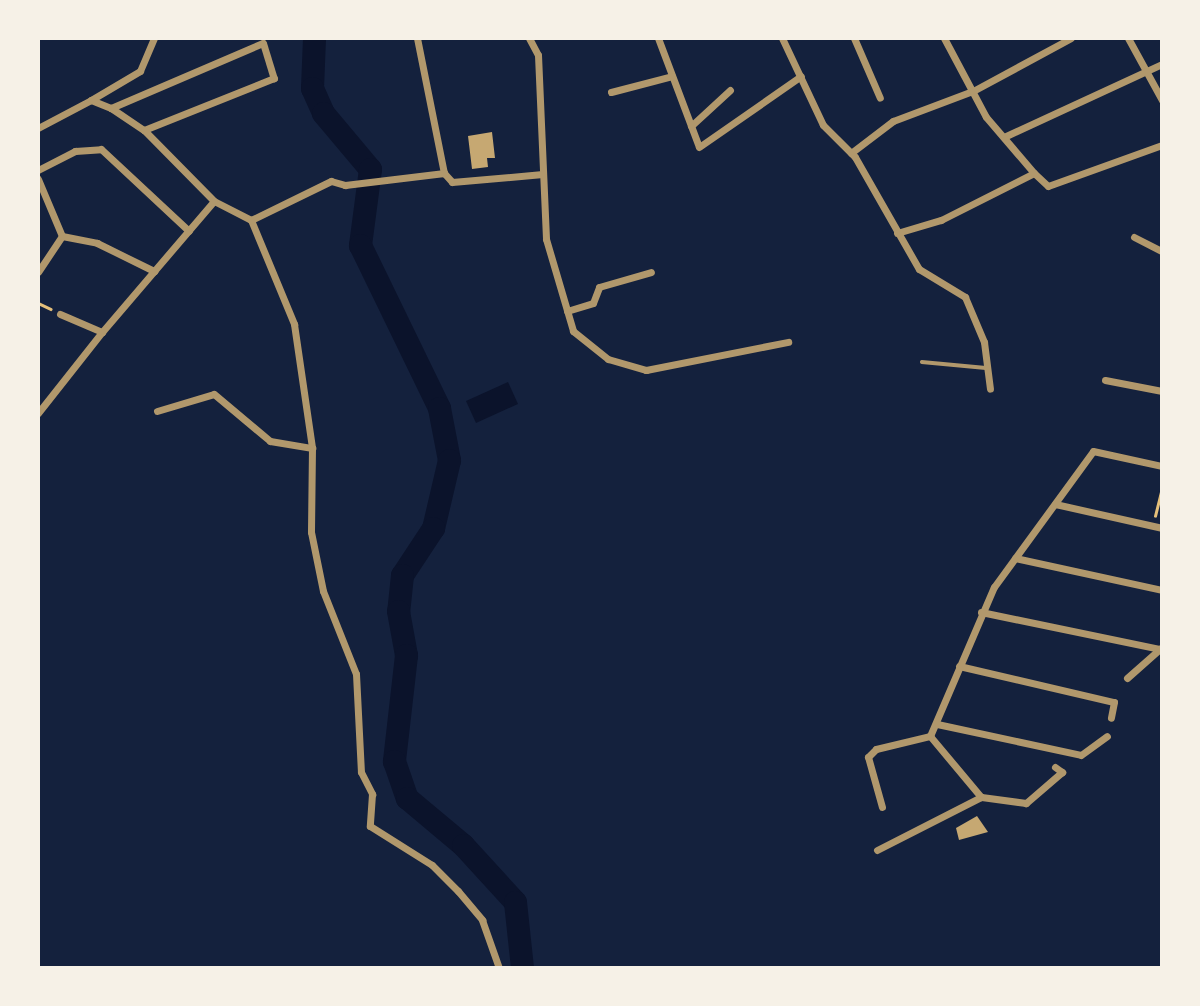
<!DOCTYPE html>
<style>
body{margin:0}
#map{position:relative;width:1200px;height:1006px;overflow:hidden;background:#14213d;font-family:Rubik,sans-serif}
div>[style]{position:absolute}
.water>*{inset:0;background:#0b132b}
.river>*{height:23px;margin:-11.5px;padding:0 11.5px;transform-origin:11.5px;border-radius:11.5px;background:#0b132b}
.building>*{inset:0;background:#c6a872}
.path>*{height:2.5px;margin:-1.25px;padding:0 1.25px;transform-origin:1.25px;border-radius:1.25px;background:#e5c07b}
.service>*{height:3.5px;margin:-1.75px;padding:0 1.75px;transform-origin:1.75px;border-radius:1.75px;background:#b1986c}
.minor>*{height:7px;margin:-3.5px;padding:0 3.5px;transform-origin:3.5px;border-radius:3.5px;background:#b1986c}
span{translate:-50% -50%;white-space:nowrap;text-align:center;line-height:1.15;-webkit-text-stroke:7px #f6f1e7;paint-order:stroke}
.frame{position:absolute;inset:0;border:40px solid #f6f1e7;pointer-events:none}
</style>
<div id="map">
<div class="water">
<i style="clip-path:polygon(508px 382px,518px 404px,476px 423px,466px 401px)"></i>
</div>
<div class="river">
<i style="left:314px;top:38px;width:50px;rotate:92.3deg"></i>
<i style="left:312px;top:88px;width:27px;rotate:66deg"></i>
<i style="left:323px;top:113px;width:73px;rotate:50deg"></i>
<i style="left:370px;top:169px;width:77px;rotate:97.5deg"></i>
<i style="left:360px;top:245px;width:181px;rotate:64.1deg"></i>
<i style="left:439px;top:408px;width:53px;rotate:79.1deg"></i>
<i style="left:449px;top:460px;width:70px;rotate:103.2deg"></i>
<i style="left:433px;top:528px;width:56px;rotate:123.4deg"></i>
<i style="left:402px;top:575px;width:36px;rotate:96deg"></i>
<i style="left:398px;top:611px;width:45px;rotate:79.7deg"></i>
<i style="left:406px;top:655px;width:107px;rotate:96.5deg"></i>
<i style="left:394px;top:761px;width:39px;rotate:71deg"></i>
<i style="left:407px;top:798px;width:73px;rotate:40deg"></i>
<i style="left:463px;top:845px;width:77px;rotate:47.6deg"></i>
<i style="left:515px;top:902px;width:66px;rotate:83.9deg"></i>
</div>
<div class="building">
<i style="clip-path:polygon(492px 132px,495px 158px,487px 158px,488px 167px,472px 169px,468px 136px)"></i>
<i style="clip-path:polygon(977px 816px,988px 832px,959px 840px,956px 828px)"></i>
</div>
<div class="path">
<i style="left:38px;top:303px;width:14px;rotate:25deg"></i>
<i style="left:1155px;top:516px;width:29px;rotate:-76deg"></i>
</div>
<div class="service">
<i style="left:922px;top:362px;width:64px;rotate:5.4deg"></i>
</div>
<div class="minor">
<i style="left:417px;top:38px;width:138px;rotate:78.7deg"></i>
<i style="left:529px;top:38px;width:19px;rotate:62deg"></i>
<i style="left:538px;top:55px;width:184px;rotate:87.5deg"></i>
<i style="left:546px;top:239px;width:96px;rotate:73.6deg"></i>
<i style="left:573px;top:331px;width:45px;rotate:38.7deg"></i>
<i style="left:608px;top:359px;width:40px;rotate:16deg"></i>
<i style="left:646px;top:370px;width:145px;rotate:-11.2deg"></i>
<i style="left:658px;top:38px;width:116px;rotate:69.4deg"></i>
<i style="left:699px;top:147px;width:124px;rotate:-34.8deg"></i>
<i style="left:782px;top:38px;width:96px;rotate:64.8deg"></i>
<i style="left:823px;top:125px;width:45px;rotate:45deg"></i>
<i style="left:855px;top:157px;width:129px;rotate:60.3deg"></i>
<i style="left:919px;top:269px;width:54px;rotate:31.3deg"></i>
<i style="left:965px;top:297px;width:49px;rotate:67.1deg"></i>
<i style="left:984px;top:342px;width:47px;rotate:82.7deg"></i>
<i style="left:854px;top:38px;width:65px;rotate:66.6deg"></i>
<i style="left:944px;top:38px;width:89px;rotate:62deg"></i>
<i style="left:986px;top:117px;width:74px;rotate:49.4deg"></i>
<i style="left:1128px;top:38px;width:71px;rotate:61.3deg"></i>
<i style="left:611px;top:92px;width:63px;rotate:-14.7deg"></i>
<i style="left:91px;top:100px;width:57px;rotate:-30.6deg"></i>
<i style="left:140px;top:71px;width:36px;rotate:-67deg"></i>
<i style="left:111px;top:108px;width:165px;rotate:-23.2deg"></i>
<i style="left:263px;top:43px;width:37px;rotate:73deg"></i>
<i style="left:274px;top:78px;width:140px;rotate:158.2deg"></i>
<i style="left:691px;top:126px;width:53px;rotate:-42.7deg"></i>
<i style="left:38px;top:128px;width:60px;rotate:-27.8deg"></i>
<i style="left:91px;top:100px;width:22px;rotate:22deg"></i>
<i style="left:111px;top:108px;width:40px;rotate:34deg"></i>
<i style="left:144px;top:130px;width:100px;rotate:45.4deg"></i>
<i style="left:214px;top:201px;width:42px;rotate:27.2deg"></i>
<i style="left:251px;top:220px;width:113px;rotate:67.5deg"></i>
<i style="left:294px;top:324px;width:125px;rotate:81.7deg"></i>
<i style="left:312px;top:448px;width:84px;rotate:90.7deg"></i>
<i style="left:311px;top:532px;width:60px;rotate:78.5deg"></i>
<i style="left:323px;top:591px;width:89px;rotate:68.3deg"></i>
<i style="left:356px;top:674px;width:98px;rotate:87.1deg"></i>
<i style="left:361px;top:772px;width:25px;rotate:63deg"></i>
<i style="left:372px;top:794px;width:32px;rotate:94deg"></i>
<i style="left:370px;top:826px;width:73px;rotate:32.2deg"></i>
<i style="left:432px;top:865px;width:37px;rotate:45deg"></i>
<i style="left:458px;top:891px;width:38px;rotate:50deg"></i>
<i style="left:482px;top:920px;width:51px;rotate:70.5deg"></i>
<i style="left:1006px;top:136px;width:172px;rotate:-24.8deg"></i>
<i style="left:851px;top:153px;width:53px;rotate:-37.3deg"></i>
<i style="left:893px;top:121px;width:85px;rotate:-20.6deg"></i>
<i style="left:973px;top:91px;width:111px;rotate:-28.4deg"></i>
<i style="left:38px;top:170px;width:42px;rotate:-27.2deg"></i>
<i style="left:75px;top:151px;width:26px;rotate:-4deg"></i>
<i style="left:101px;top:149px;width:120px;rotate:43deg"></i>
<i style="left:38px;top:179px;width:62px;rotate:67.2deg"></i>
<i style="left:62px;top:236px;width:43px;rotate:123.7deg"></i>
<i style="left:251px;top:220px;width:89px;rotate:-26deg"></i>
<i style="left:331px;top:181px;width:15px;rotate:16deg"></i>
<i style="left:345px;top:185px;width:100px;rotate:-6.9deg"></i>
<i style="left:444px;top:173px;width:12px;rotate:48deg"></i>
<i style="left:452px;top:182px;width:91px;rotate:-5deg"></i>
<i style="left:897px;top:233px;width:46px;rotate:-16.5deg"></i>
<i style="left:941px;top:220px;width:104px;rotate:-26.8deg"></i>
<i style="left:1034px;top:173px;width:19px;rotate:43deg"></i>
<i style="left:1048px;top:186px;width:121px;rotate:-19.8deg"></i>
<i style="left:62px;top:236px;width:36px;rotate:11deg"></i>
<i style="left:97px;top:243px;width:64px;rotate:26.2deg"></i>
<i style="left:1134px;top:237px;width:31px;rotate:27deg"></i>
<i style="left:567px;top:311px;width:27px;rotate:-17deg"></i>
<i style="left:593px;top:303px;width:17px;rotate:-69deg"></i>
<i style="left:599px;top:287px;width:54px;rotate:-16.1deg"></i>
<i style="left:60px;top:314px;width:46px;rotate:23.2deg"></i>
<i style="left:102px;top:332px;width:172px;rotate:-49.5deg"></i>
<i style="left:1105px;top:380px;width:58px;rotate:10.9deg"></i>
<i style="left:157px;top:411px;width:59px;rotate:-16.6deg"></i>
<i style="left:214px;top:394px;width:73px;rotate:40deg"></i>
<i style="left:270px;top:441px;width:43px;rotate:9.5deg"></i>
<i style="left:38px;top:413px;width:103px;rotate:-51.7deg"></i>
<i style="left:1055px;top:504px;width:110px;rotate:12.6deg"></i>
<i style="left:1015px;top:558px;width:150px;rotate:12.3deg"></i>
<i style="left:981px;top:612px;width:182px;rotate:11.7deg"></i>
<i style="left:959px;top:666px;width:159px;rotate:13.1deg"></i>
<i style="left:1114px;top:702px;width:16px;rotate:101deg"></i>
<i style="left:1127px;top:678px;width:45px;rotate:-41.4deg"></i>
<i style="left:937px;top:724px;width:147px;rotate:12.1deg"></i>
<i style="left:1081px;top:755px;width:32px;rotate:-36deg"></i>
<i style="left:1055px;top:767px;width:9px;rotate:36deg"></i>
<i style="left:1062px;top:772px;width:48px;rotate:139.3deg"></i>
<i style="left:1026px;top:803px;width:45px;rotate:-172.4deg"></i>
<i style="left:981px;top:797px;width:80px;rotate:-129.9deg"></i>
<i style="left:930px;top:736px;width:162px;rotate:-66.8deg"></i>
<i style="left:994px;top:587px;width:168px;rotate:-53.9deg"></i>
<i style="left:1093px;top:451px;width:71px;rotate:12.3deg"></i>
<i style="left:882px;top:807px;width:52px;rotate:-105.6deg"></i>
<i style="left:868px;top:757px;width:11px;rotate:-45deg"></i>
<i style="left:876px;top:749px;width:56px;rotate:-13.5deg"></i>
<i style="left:877px;top:850px;width:117px;rotate:-27deg"></i>
</div>
<div class="frame"></div>
</div>
